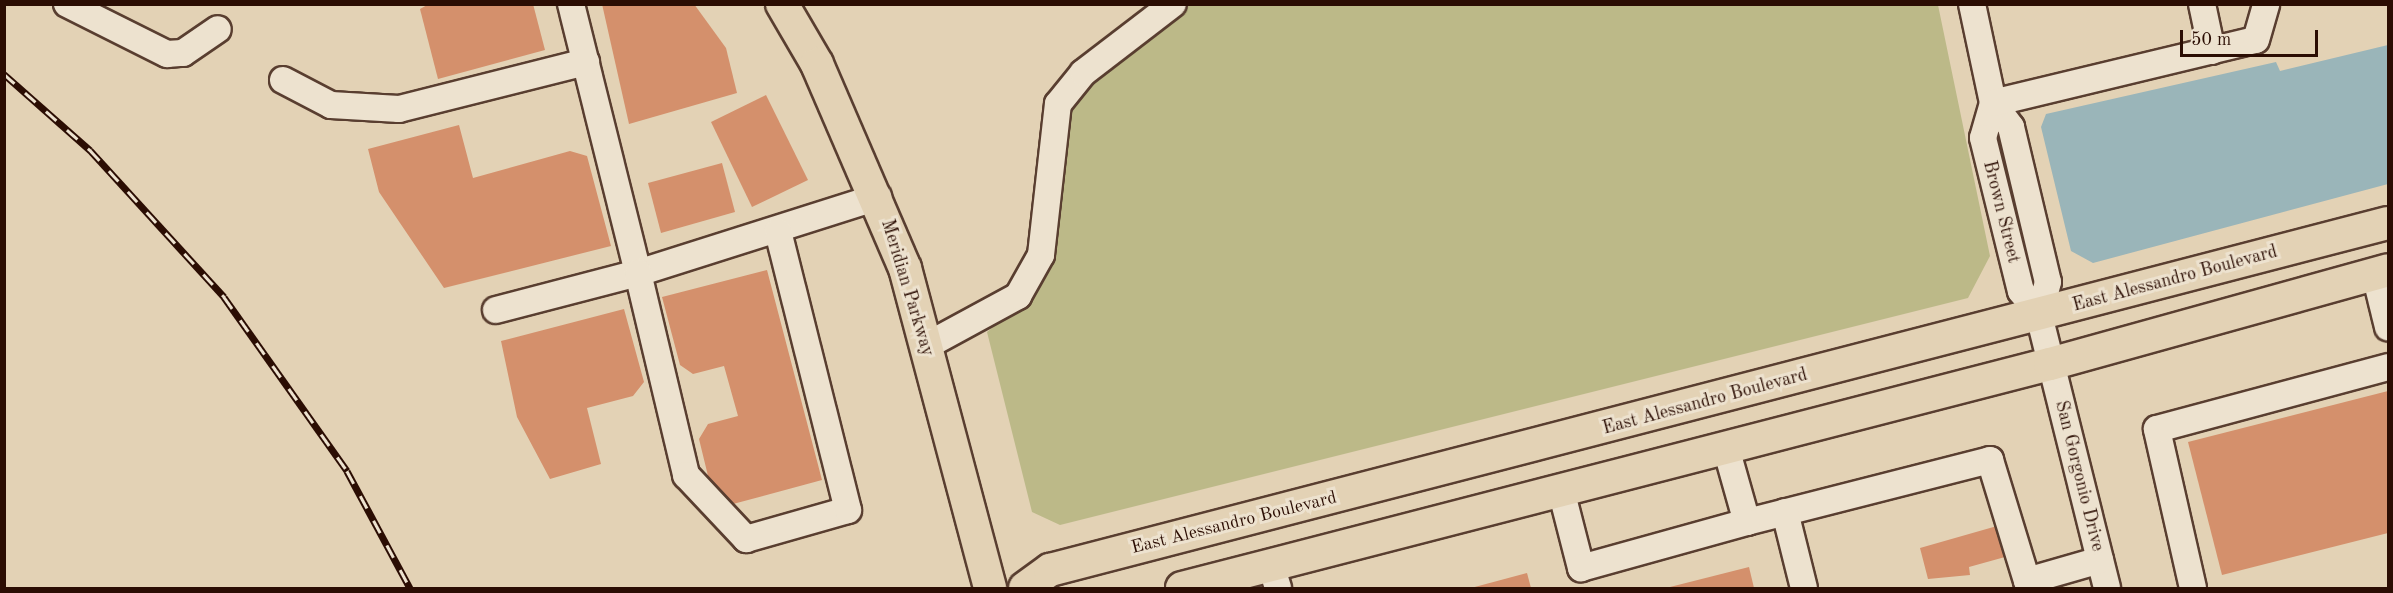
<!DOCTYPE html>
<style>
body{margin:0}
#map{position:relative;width:2393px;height:593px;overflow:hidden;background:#e3d2b5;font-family:"Old Standard TT",serif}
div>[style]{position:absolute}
.green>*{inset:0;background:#bcb988}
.water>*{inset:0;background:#9ab5b9}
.building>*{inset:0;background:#d4906c}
.roads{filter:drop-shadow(2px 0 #593e30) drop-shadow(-2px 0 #593e30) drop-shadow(0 2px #593e30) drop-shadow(0 -2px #593e30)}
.minor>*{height:26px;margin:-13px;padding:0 13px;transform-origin:13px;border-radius:13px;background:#ede2cf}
.major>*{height:32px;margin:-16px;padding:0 16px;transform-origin:16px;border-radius:16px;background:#e3d2b5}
.rail>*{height:7px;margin-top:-3.5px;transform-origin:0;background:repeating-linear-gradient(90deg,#ede2cf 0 14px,#2b0d03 0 28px);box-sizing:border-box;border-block:2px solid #2b0d03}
span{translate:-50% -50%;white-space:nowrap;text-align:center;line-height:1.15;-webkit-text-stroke:6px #ede2cf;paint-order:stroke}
.street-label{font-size:18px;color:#2b0d03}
.frame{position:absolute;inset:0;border:6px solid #2b0d03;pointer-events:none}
.scale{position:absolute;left:2180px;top:30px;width:138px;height:27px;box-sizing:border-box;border:3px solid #2b0d03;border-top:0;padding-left:8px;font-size:18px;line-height:21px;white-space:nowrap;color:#2b0d03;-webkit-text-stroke:4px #ede2cf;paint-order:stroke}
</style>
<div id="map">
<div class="green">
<i style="clip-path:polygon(1150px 5px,1938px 5px,1990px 256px,1968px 298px,1060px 525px,1032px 512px,987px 332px,1024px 302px,1056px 257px,1068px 110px)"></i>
</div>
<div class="water">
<i style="clip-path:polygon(2388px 45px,2388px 184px,2093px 263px,2071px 251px,2041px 127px,2046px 114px,2276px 62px,2280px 71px)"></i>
</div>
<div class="building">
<i style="clip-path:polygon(429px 4px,533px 4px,545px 50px,438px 79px,420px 9px)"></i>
<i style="clip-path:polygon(602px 4px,694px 4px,726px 48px,737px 93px,629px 124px)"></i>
<i style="clip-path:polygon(766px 95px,808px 180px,752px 207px,711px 122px)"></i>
<i style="clip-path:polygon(459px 125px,473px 178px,570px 151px,587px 156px,611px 246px,444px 288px,379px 192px,368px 149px)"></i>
<i style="clip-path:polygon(722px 163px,735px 212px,661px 233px,648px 183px)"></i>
<i style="clip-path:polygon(767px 270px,822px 480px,733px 504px,709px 480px,699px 439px,708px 424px,738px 416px,724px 366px,693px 374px,680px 365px,662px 297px)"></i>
<i style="clip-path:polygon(624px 309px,644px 382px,633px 396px,587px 408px,601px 464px,550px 479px,517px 417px,501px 341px)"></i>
<i style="clip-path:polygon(2388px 391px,2388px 533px,2222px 575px,2188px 442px)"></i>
<i style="clip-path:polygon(1997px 526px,2005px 557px,1969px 567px,1970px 575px,1928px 579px,1920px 548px)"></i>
<i style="clip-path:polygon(1749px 567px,1754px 588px,1666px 588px)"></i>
<i style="clip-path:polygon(1527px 573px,1531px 588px,1471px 588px)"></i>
</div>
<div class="roads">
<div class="minor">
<i style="left:67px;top:4px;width:112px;rotate:26.6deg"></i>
<i style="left:167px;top:54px;width:16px;rotate:-4deg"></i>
<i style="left:183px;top:53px;width:42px;rotate:-34.4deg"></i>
<i style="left:571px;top:4px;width:277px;rotate:76deg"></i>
<i style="left:638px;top:273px;width:252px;rotate:-17.6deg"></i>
<i style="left:1972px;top:4px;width:101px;rotate:78deg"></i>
<i style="left:1993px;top:103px;width:30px;rotate:53deg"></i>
<i style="left:2011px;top:127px;width:159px;rotate:76.6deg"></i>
<i style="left:2048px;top:282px;width:34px;rotate:105deg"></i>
<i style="left:2202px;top:4px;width:48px;rotate:78deg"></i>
<i style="left:283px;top:80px;width:54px;rotate:27.5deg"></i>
<i style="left:331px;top:105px;width:68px;rotate:3.4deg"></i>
<i style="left:399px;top:109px;width:193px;rotate:-14.1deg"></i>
<i style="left:1993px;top:103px;width:36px;rotate:106deg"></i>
<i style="left:1983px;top:138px;width:158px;rotate:76.1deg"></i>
<i style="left:2021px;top:291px;width:30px;rotate:53deg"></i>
<i style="left:2039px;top:315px;width:281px;rotate:76deg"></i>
<i style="left:1993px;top:103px;width:270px;rotate:-13.5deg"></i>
<i style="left:2256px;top:40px;width:37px;rotate:-74deg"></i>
<i style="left:2375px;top:274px;width:55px;rotate:76.2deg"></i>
<i style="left:496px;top:310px;width:147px;rotate:-14.6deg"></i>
<i style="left:638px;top:273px;width:208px;rotate:76.6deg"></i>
<i style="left:686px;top:475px;width:88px;rotate:46.8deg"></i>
<i style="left:746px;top:539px;width:106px;rotate:-15.9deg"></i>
<i style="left:848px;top:510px;width:287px;rotate:-104.1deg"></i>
<i style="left:926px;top:346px;width:105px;rotate:-28.5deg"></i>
<i style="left:1018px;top:296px;width:47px;rotate:-60.7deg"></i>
<i style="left:1041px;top:255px;width:152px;rotate:-83.6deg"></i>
<i style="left:1058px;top:104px;width:40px;rotate:-51deg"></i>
<i style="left:1083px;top:73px;width:113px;rotate:-37.5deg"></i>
<i style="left:1726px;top:448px;width:77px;rotate:74.2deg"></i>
<i style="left:1747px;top:522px;width:251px;rotate:-14.3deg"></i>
<i style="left:1990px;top:460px;width:127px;rotate:73deg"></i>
<i style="left:2027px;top:581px;width:76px;rotate:-16deg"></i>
<i style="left:1561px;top:490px;width:81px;rotate:75.6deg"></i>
<i style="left:1581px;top:568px;width:172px;rotate:-15.5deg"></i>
<i style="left:1785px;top:512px;width:78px;rotate:76deg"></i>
<i style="left:1271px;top:565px;width:24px;rotate:73deg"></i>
<i style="left:2193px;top:588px;width:163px;rotate:-102.8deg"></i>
<i style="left:2157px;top:429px;width:239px;rotate:-15deg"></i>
</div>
<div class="major">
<i style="left:782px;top:4px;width:69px;rotate:59.7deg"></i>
<i style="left:817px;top:64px;width:222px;rotate:66.7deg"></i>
<i style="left:905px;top:268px;width:331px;rotate:75.1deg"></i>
<i style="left:1025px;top:588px;width:31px;rotate:-36deg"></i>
<i style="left:1050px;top:570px;width:1382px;rotate:-14.54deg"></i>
<i style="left:1182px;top:588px;width:896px;rotate:-14.47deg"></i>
<i style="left:2050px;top:364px;width:351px;rotate:-15.5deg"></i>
</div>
</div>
<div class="rail">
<i style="left:4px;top:74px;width:115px;rotate:41.5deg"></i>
<i style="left:90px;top:150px;width:199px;rotate:47.6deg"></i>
<i style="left:224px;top:297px;width:213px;rotate:54.7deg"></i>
<i style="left:347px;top:471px;width:133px;rotate:61.7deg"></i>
</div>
<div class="street-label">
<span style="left:2001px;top:212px;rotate:76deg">Brown Street</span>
<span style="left:2175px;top:279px;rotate:-15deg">East Alessandro Boulevard</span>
<span style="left:907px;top:288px;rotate:73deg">Meridian Parkway</span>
<span style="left:1705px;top:402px;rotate:-15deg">East Alessandro Boulevard</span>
<span style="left:2079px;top:476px;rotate:76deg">San Gorgonio Drive</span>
<span style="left:1234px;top:523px;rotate:-14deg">East Alessandro Boulevard</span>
</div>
<div class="frame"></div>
<div class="scale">50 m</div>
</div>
